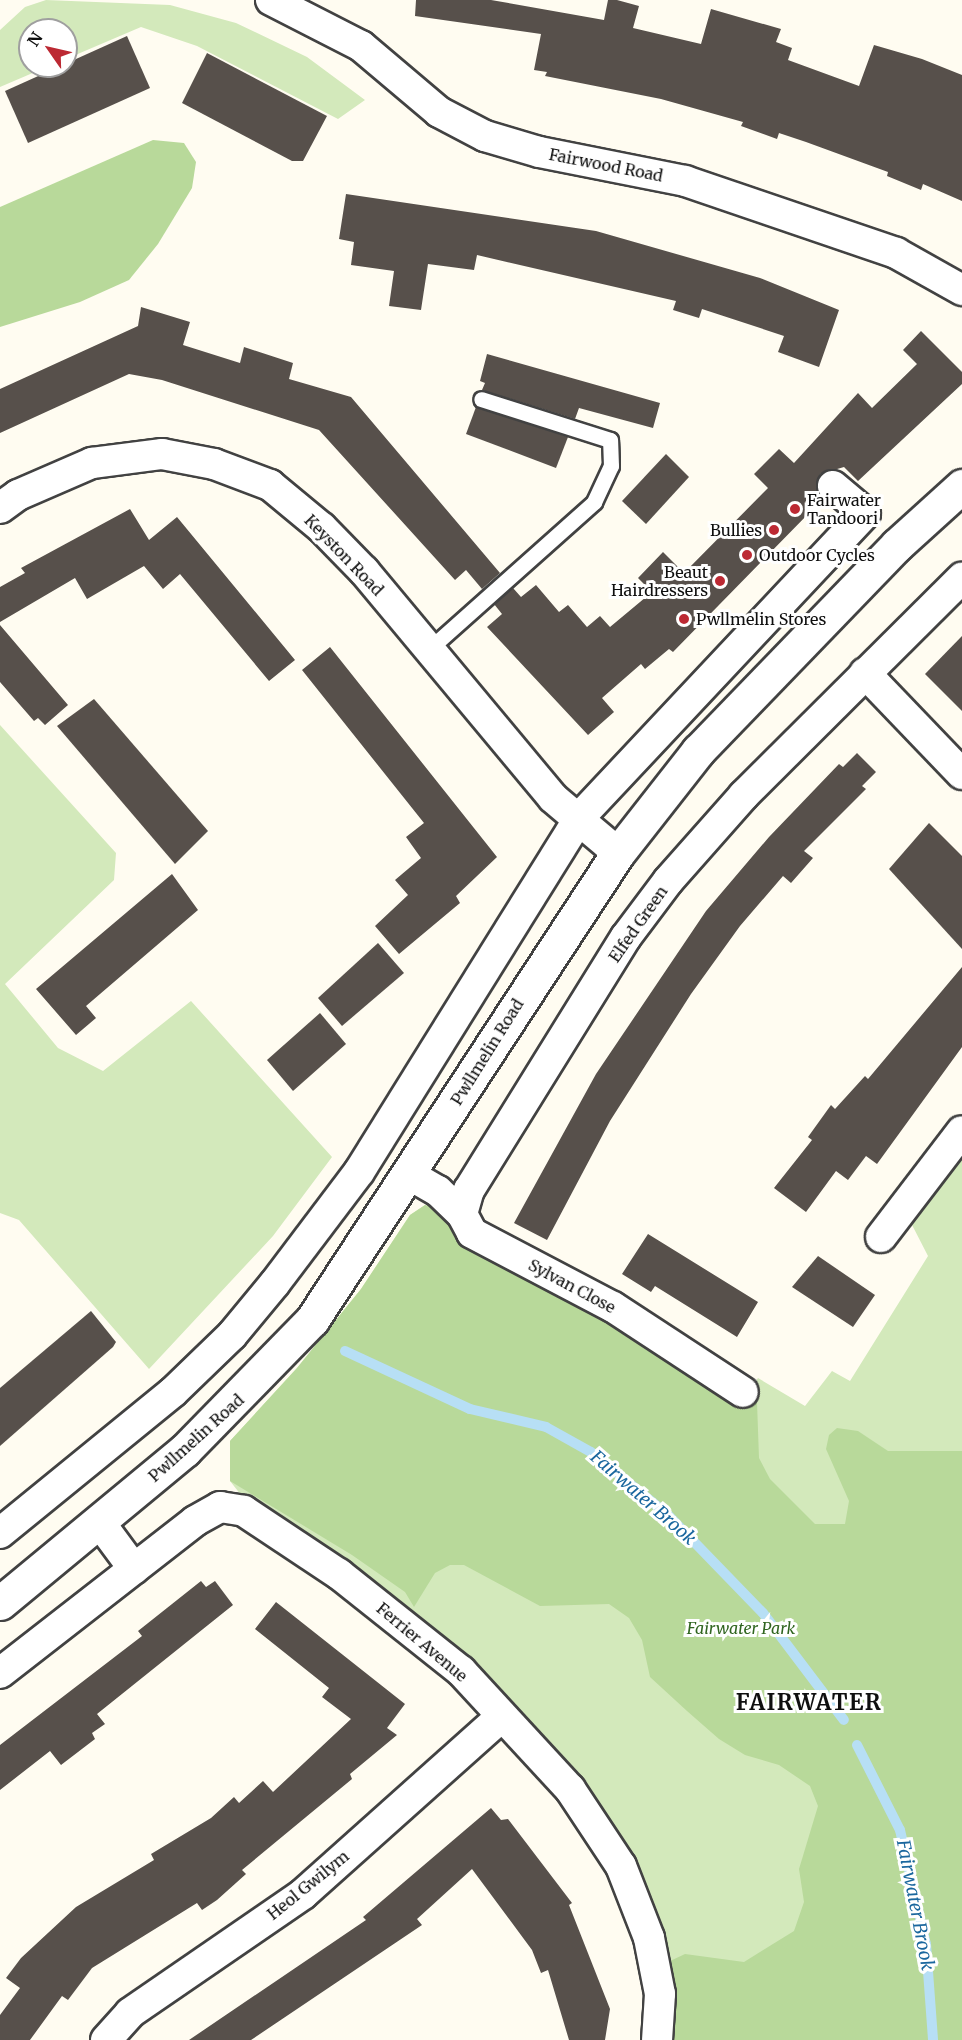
<!DOCTYPE html>
<style>
body{margin:0}
#map{position:relative;width:962px;height:2040px;overflow:hidden;background:#fffcf1;font-family:Merriweather,serif}
div>[style]{position:absolute}
.green>*{inset:0;background:#d3e9bb}
.forest>*{inset:0;background:#b8d99a}
.stream>*{height:10px;margin:-5px;padding:0 5px;transform-origin:5px;border-radius:5px;background:#b7dff5}
.building>*{inset:0;background:#57504b}
.roads{filter:drop-shadow(2px 0 #424242) drop-shadow(-2px 0 #424242) drop-shadow(0 2px #424242) drop-shadow(0 -2px #424242)}
.service>*{height:15px;margin:-7.5px;padding:0 7.5px;transform-origin:7.5px;border-radius:7.5px;background:#fff}
.minor>*{height:30px;margin:-15px;padding:0 15px;transform-origin:15px;border-radius:15px;background:#fff}
.tertiary>*{height:33px;margin:-16.5px;padding:0 16.5px;transform-origin:16.5px;border-radius:16.5px;background:#fff}
.dots>*{width:16px;height:16px;translate:-50% -50%;box-sizing:border-box;border:3px solid #fff;border-radius:50%}
span{translate:-50% -50%;white-space:nowrap;text-align:center;line-height:1.15;-webkit-text-stroke:6px #fff;paint-order:stroke}
.street-label{font-size:16px;color:#0f0f0f}
.poi-label{font-size:16px;color:#0f0f0f}
.left{translate:0 -50%;text-align:left}
.right{translate:-100% -50%;text-align:right}
.park-label{font-size:16px;color:#306520;font-style:italic}
.water-label{font-size:18px;color:#1a679e;font-style:italic}
.district-label{font-size:22px;color:#0f0f0f;font-weight:700;letter-spacing:1.5px}
.north{position:absolute;left:18px;top:18px;width:60px;height:60px;box-sizing:border-box;background:#fff;border:2px solid #9f9f9f;border-radius:50%;rotate:304deg;font-size:16px;font-weight:700;line-height:24px;text-align:center;color:#0f0f0f}
.north::after{content:'';display:block;margin:auto;width:21px;height:27px;background:#bc2933;clip-path:polygon(50% 0,100% 100%,50% 72%,0 100%)}
</style>
<div id="map">
<div class="green">
<i style="clip-path:polygon(46px 0,170px 5px,236px 23px,307px 57px,365px 100px,338px 119px,197px 46px,141px 27px,66px 59px,66px 30px,30px 30px,30px 66px,49px 66px,0 87px,0 30px,25px 7px)"></i>
<i style="clip-path:polygon(0 725px,116px 853px,114px 880px,5px 984px,58px 1048px,103px 1071px,191px 1001px,332px 1157px,273px 1236px,149px 1369px,19px 1220px,0 1213px)"></i>
<i style="clip-path:polygon(962px 1152px,962px 2040px,670px 2040px,621px 1866px,400px 1620px,410px 1610px,300px 1528px,241px 1495px,230px 1481px,230px 1441px,297px 1368px,361px 1289px,410px 1215px,425px 1205px,441px 1221px,739px 1406px,758px 1378px,805px 1406px,832px 1371px,850px 1381px,928px 1256px,910px 1221px)"></i>
</div>
<div class="forest">
<i style="clip-path:polygon(153px 140px,184px 143px,196px 162px,192px 188px,158px 244px,129px 280px,80px 302px,0 327px,0 207px)"></i>
<i style="clip-path:polygon(425px 1205px,462px 1214px,757px 1402px,759px 1458px,770px 1479px,815px 1524px,845px 1524px,849px 1501px,826px 1449px,829px 1435px,837px 1428px,858px 1431px,888px 1451px,962px 1451px,962px 2040px,657px 2040px,668px 1962px,685px 1954px,744px 1962px,794px 1931px,804px 1902px,799px 1869px,818px 1806px,810px 1786px,779px 1765px,745px 1755px,719px 1739px,687px 1711px,650px 1677px,642px 1640px,629px 1618px,609px 1604px,540px 1606px,464px 1565px,450px 1565px,435px 1573px,414px 1607px,405px 1592px,352px 1555px,230px 1481px,230px 1441px,297px 1368px,361px 1289px,410px 1215px)"></i>
</div>
<div class="stream">
<i style="left:345px;top:1351px;width:138px;rotate:24.9deg"></i>
<i style="left:470px;top:1409px;width:78px;rotate:13.3deg"></i>
<i style="left:546px;top:1427px;width:51px;rotate:29.1deg"></i>
<i style="left:591px;top:1452px;width:99px;rotate:39.3deg"></i>
<i style="left:668px;top:1515px;width:136px;rotate:45.9deg"></i>
<i style="left:763px;top:1613px;width:134px;rotate:52.9deg"></i>
<i style="left:857px;top:1745px;width:95px;rotate:63.2deg"></i>
<i style="left:900px;top:1830px;width:117px;rotate:77.2deg"></i>
<i style="left:926px;top:1944px;width:96px;rotate:85.8deg"></i>
</div>
<div class="building">
<i style="clip-path:polygon(416px 0,491px 0,604px 20px,608px 0,617px 0,639px 6px,633px 28px,701px 44px,711px 9px,781px 29px,776px 42px,792px 48px,788px 60px,859px 86px,874px 45px,922px 59px,962px 75px,962px 201px,923px 184px,921px 190px,887px 176px,888px 172px,806px 142px,779px 133px,777px 139px,741px 126px,743px 122px,661px 99px,545px 76px,547px 72px,534px 70px,541px 34px,415px 16px)"></i>
<i style="clip-path:polygon(127px 36px,150px 88px,28px 143px,5px 91px)"></i>
<i style="clip-path:polygon(207px 53px,327px 116px,303px 161px,292px 161px,182px 103px)"></i>
<i style="clip-path:polygon(346px 194px,596px 231px,760px 278px,839px 310px,819px 367px,778px 352px,784px 336px,751px 325px,702px 309px,699px 318px,673px 310px,676px 301px,477px 255px,474px 270px,428px 264px,421px 310px,389px 306px,394px 271px,351px 265px,354px 242px,339px 239px)"></i>
<i style="clip-path:polygon(141px 307px,190px 322px,183px 345px,240px 363px,244px 347px,293px 363px,289px 379px,351px 397px,500px 573px,482px 589px,466px 570px,455px 580px,319px 430px,162px 380px,129px 374px,0 433px,0 389px,138px 326px)"></i>
<i style="clip-path:polygon(921px 331px,962px 372px,962px 384px,858px 481px,844px 467px,820px 474px,817px 491px,805px 502px,813px 509px,673px 652px,669px 649px,645px 669px,641px 664px,602px 698px,614px 712px,588px 735px,487px 627px,502px 614px,494px 604px,513px 588px,521px 597px,536px 585px,559px 612px,568px 605px,587px 627px,600px 616px,610px 627px,652px 592px,638px 578px,663px 552px,684px 573px,768px 488px,754px 474px,779px 449px,794px 463px,858px 393px,872px 408px,917px 364px,903px 350px)"></i>
<i style="clip-path:polygon(487px 354px,660px 403px,653px 428px,579px 408px,575px 419px,482px 390px,485px 383px,480px 381px)"></i>
<i style="clip-path:polygon(476px 407px,568px 437px,556px 468px,466px 434px)"></i>
<i style="clip-path:polygon(666px 454px,689px 477px,646px 524px,622px 501px)"></i>
<i style="clip-path:polygon(130px 509px,149px 540px,177px 517px,295px 660px,269px 681px,180px 574px,163px 589px,144px 566px,87px 599px,75px 578px,0 622px,0 587px,25px 573px,21px 568px)"></i>
<i style="clip-path:polygon(0 625px,68px 705px,45px 725px,38px 718px,34px 721px,0 682px)"></i>
<i style="clip-path:polygon(962px 636px,962px 711px,925px 674px)"></i>
<i style="clip-path:polygon(330px 647px,497px 857px,456px 896px,460px 903px,399px 954px,375px 926px,408px 895px,395px 880px,421px 858px,406px 837px,424px 823px,302px 670px)"></i>
<i style="clip-path:polygon(94px 699px,208px 831px,175px 864px,57px 726px)"></i>
<i style="clip-path:polygon(857px 753px,876px 772px,862px 786px,866px 789px,804px 851px,813px 858px,791px 883px,783px 876px,740px 926px,691px 994px,610px 1121px,547px 1240px,514px 1223px,596px 1074px,706px 911px,769px 837px,839px 764px,843px 767px)"></i>
<i style="clip-path:polygon(929px 823px,962px 856px,962px 949px,889px 869px)"></i>
<i style="clip-path:polygon(172px 874px,198px 910px,86px 1006px,96px 1018px,76px 1035px,36px 989px)"></i>
<i style="clip-path:polygon(378px 943px,404px 973px,342px 1026px,318px 998px)"></i>
<i style="clip-path:polygon(962px 967px,962px 1047px,877px 1164px,866px 1156px,848px 1180px,836px 1171px,806px 1212px,774px 1188px,812px 1140px,808px 1137px,831px 1105px,835px 1109px,865px 1076px,868px 1079px)"></i>
<i style="clip-path:polygon(320px 1013px,346px 1044px,293px 1091px,267px 1060px)"></i>
<i style="clip-path:polygon(648px 1234px,758px 1302px,737px 1337px,655px 1286px,651px 1292px,622px 1274px)"></i>
<i style="clip-path:polygon(818px 1256px,875px 1295px,853px 1327px,792px 1287px)"></i>
<i style="clip-path:polygon(91px 1311px,116px 1342px,113px 1347px,0 1446px,0 1388px)"></i>
<i style="clip-path:polygon(201px 1581px,206px 1587px,215px 1581px,233px 1605px,97px 1714px,105px 1724px,92px 1733px,95px 1739px,61px 1765px,50px 1751px,0 1790px,0 1745px,142px 1636px,138px 1631px)"></i>
<i style="clip-path:polygon(276px 1602px,405px 1704px,387px 1728px,397px 1735px,350px 1774px,352px 1779px,242px 1870px,246px 1874px,217px 1900px,202px 1910px,197px 1903px,92px 1968px,68px 2000px,62px 1996px,30px 2040px,0 2040px,0 2015px,20px 1988px,6px 1978px,21px 1958px,76px 1907px,154px 1860px,151px 1854px,211px 1818px,234px 1797px,239px 1803px,263px 1781px,273px 1792px,351px 1719px,322px 1697px,329px 1688px,255px 1629px)"></i>
<i style="clip-path:polygon(491px 1808px,501px 1820px,508px 1819px,572px 1903px,569px 1905px,610px 2009px,605px 2040px,569px 2040px,548px 1970px,541px 1973px,532px 1950px,472px 1869px,417px 1919px,422px 1925px,251px 2040px,189px 2040px,366px 1920px,363px 1917px)"></i>
</div>
<div class="roads">
<div class="service">
<i style="left:427px;top:651px;width:224px;rotate:-41.7deg"></i>
<i style="left:594px;top:502px;width:40px;rotate:-65deg"></i>
<i style="left:611px;top:466px;width:26px;rotate:-92deg"></i>
<i style="left:610px;top:440px;width:135px;rotate:-162.4deg"></i>
</div>
<div class="minor">
<i style="left:271px;top:0;width:101px;rotate:27.1deg"></i>
<i style="left:361px;top:46px;width:102px;rotate:40.2deg"></i>
<i style="left:439px;top:112px;width:52px;rotate:27.6deg"></i>
<i style="left:485px;top:136px;width:56px;rotate:16.5deg"></i>
<i style="left:539px;top:152px;width:149px;rotate:11.2deg"></i>
<i style="left:685px;top:181px;width:223px;rotate:18.8deg"></i>
<i style="left:896px;top:253px;width:76px;rotate:29.3deg"></i>
<i style="left:0;top:508px;width:22px;rotate:-36deg"></i>
<i style="left:18px;top:495px;width:81px;rotate:-23.4deg"></i>
<i style="left:92px;top:463px;width:71px;rotate:-7.3deg"></i>
<i style="left:162px;top:454px;width:53px;rotate:10.9deg"></i>
<i style="left:214px;top:464px;width:60px;rotate:20.6deg"></i>
<i style="left:270px;top:485px;width:67px;rotate:39.6deg"></i>
<i style="left:322px;top:528px;width:60px;rotate:45.7deg"></i>
<i style="left:364px;top:571px;width:295px;rotate:50.2deg"></i>
<i style="left:553px;top:798px;width:85px;rotate:40.2deg"></i>
<i style="left:865px;top:673px;width:140px;rotate:46.2deg"></i>
<i style="left:410px;top:1175px;width:32px;rotate:30deg"></i>
<i style="left:438px;top:1191px;width:33px;rotate:44deg"></i>
<i style="left:462px;top:1214px;width:21px;rotate:62deg"></i>
<i style="left:472px;top:1233px;width:159px;rotate:27.7deg"></i>
<i style="left:613px;top:1307px;width:155px;rotate:33.2deg"></i>
<i style="left:462px;top:1214px;width:25px;rotate:-74deg"></i>
<i style="left:469px;top:1190px;width:298px;rotate:-58.2deg"></i>
<i style="left:626px;top:937px;width:70px;rotate:-53.1deg"></i>
<i style="left:668px;top:881px;width:115px;rotate:-48.5deg"></i>
<i style="left:744px;top:795px;width:308px;rotate:-44.9deg"></i>
<i style="left:881px;top:1237px;width:133px;rotate:-52.6deg"></i>
<i style="left:100px;top:1523px;width:57px;rotate:53.5deg"></i>
<i style="left:0;top:1533px;width:223px;rotate:-39.2deg"></i>
<i style="left:173px;top:1392px;width:82px;rotate:-44deg"></i>
<i style="left:232px;top:1335px;width:67px;rotate:-50.4deg"></i>
<i style="left:275px;top:1283px;width:139px;rotate:-52.9deg"></i>
<i style="left:359px;top:1172px;width:417px;rotate:-58.1deg"></i>
<i style="left:579px;top:818px;width:418px;rotate:-46.8deg"></i>
<i style="left:865px;top:513px;width:42px;rotate:-139.8deg"></i>
<i style="left:0;top:1673px;width:247px;rotate:-37.9deg"></i>
<i style="left:195px;top:1521px;width:29px;rotate:-29deg"></i>
<i style="left:220px;top:1507px;width:24px;rotate:9deg"></i>
<i style="left:244px;top:1511px;width:114px;rotate:33.6deg"></i>
<i style="left:339px;top:1574px;width:156px;rotate:38.5deg"></i>
<i style="left:461px;top:1671px;width:161px;rotate:47.3deg"></i>
<i style="left:570px;top:1789px;width:92px;rotate:56.5deg"></i>
<i style="left:621px;top:1866px;width:77px;rotate:68.7deg"></i>
<i style="left:649px;top:1938px;width:57px;rotate:78.9deg"></i>
<i style="left:660px;top:1994px;width:46px;rotate:93.7deg"></i>
<i style="left:106px;top:2040px;width:36px;rotate:-48deg"></i>
<i style="left:130px;top:2013px;width:210px;rotate:-34.5deg"></i>
<i style="left:303px;top:1894px;width:266px;rotate:-41.8deg"></i>
</div>
<div class="tertiary">
<i style="left:0;top:1603px;width:240px;rotate:-39.6deg"></i>
<i style="left:185px;top:1450px;width:182px;rotate:-45.7deg"></i>
<i style="left:312px;top:1320px;width:558px;rotate:-56.77deg"></i>
<i style="left:618px;top:853px;width:130px;rotate:-51.9deg"></i>
<i style="left:698px;top:751px;width:286px;rotate:-46deg"></i>
<i style="left:897px;top:545px;width:88px;rotate:-42.2deg"></i>
</div>
</div>
<div class="dots">
<i style="left:795px;top:509px;background:#bc2933"></i>
<i style="left:774px;top:530px;background:#bc2933"></i>
<i style="left:747px;top:555px;background:#bc2933"></i>
<i style="left:720px;top:581px;background:#bc2933"></i>
<i style="left:684px;top:619px;background:#bc2933"></i>
</div>
<div class="street-label">
<span style="left:606px;top:165px;rotate:11deg">Fairwood Road</span>
<span style="left:344px;top:555px;rotate:46deg">Keyston Road</span>
<span style="left:638px;top:924px;rotate:-55deg">Elfed Green</span>
<span style="left:487px;top:1052px;rotate:-58deg">Pwllmelin Road</span>
<span style="left:572px;top:1286px;rotate:28deg">Sylvan Close</span>
<span style="left:196px;top:1438px;rotate:-42deg">Pwllmelin Road</span>
<span style="left:422px;top:1642px;rotate:40deg">Ferrier Avenue</span>
<span style="left:308px;top:1885px;rotate:-39deg">Heol Gwilym</span>
</div>
<div class="poi-label">
<span class="left" style="left:807px;top:509px">Fairwater<br>Tandoori</span>
<span class="right" style="left:762px;top:530px">Bullies</span>
<span class="left" style="left:759px;top:555px">Outdoor Cycles</span>
<span class="right" style="left:708px;top:581px">Beaut<br>Hairdressers</span>
<span class="left" style="left:696px;top:619px">Pwllmelin Stores</span>
</div>
<div class="park-label">
<span style="left:741px;top:1628px">Fairwater Park</span>
</div>
<div class="water-label">
<span style="left:643px;top:1498px;rotate:41deg">Fairwater Brook</span>
<span style="left:915px;top:1905px;rotate:79deg">Fairwater Brook</span>
</div>
<div class="district-label">
<span style="left:809px;top:1703px">FAIRWATER</span>
</div>
<div class="north">N</div>
</div>
